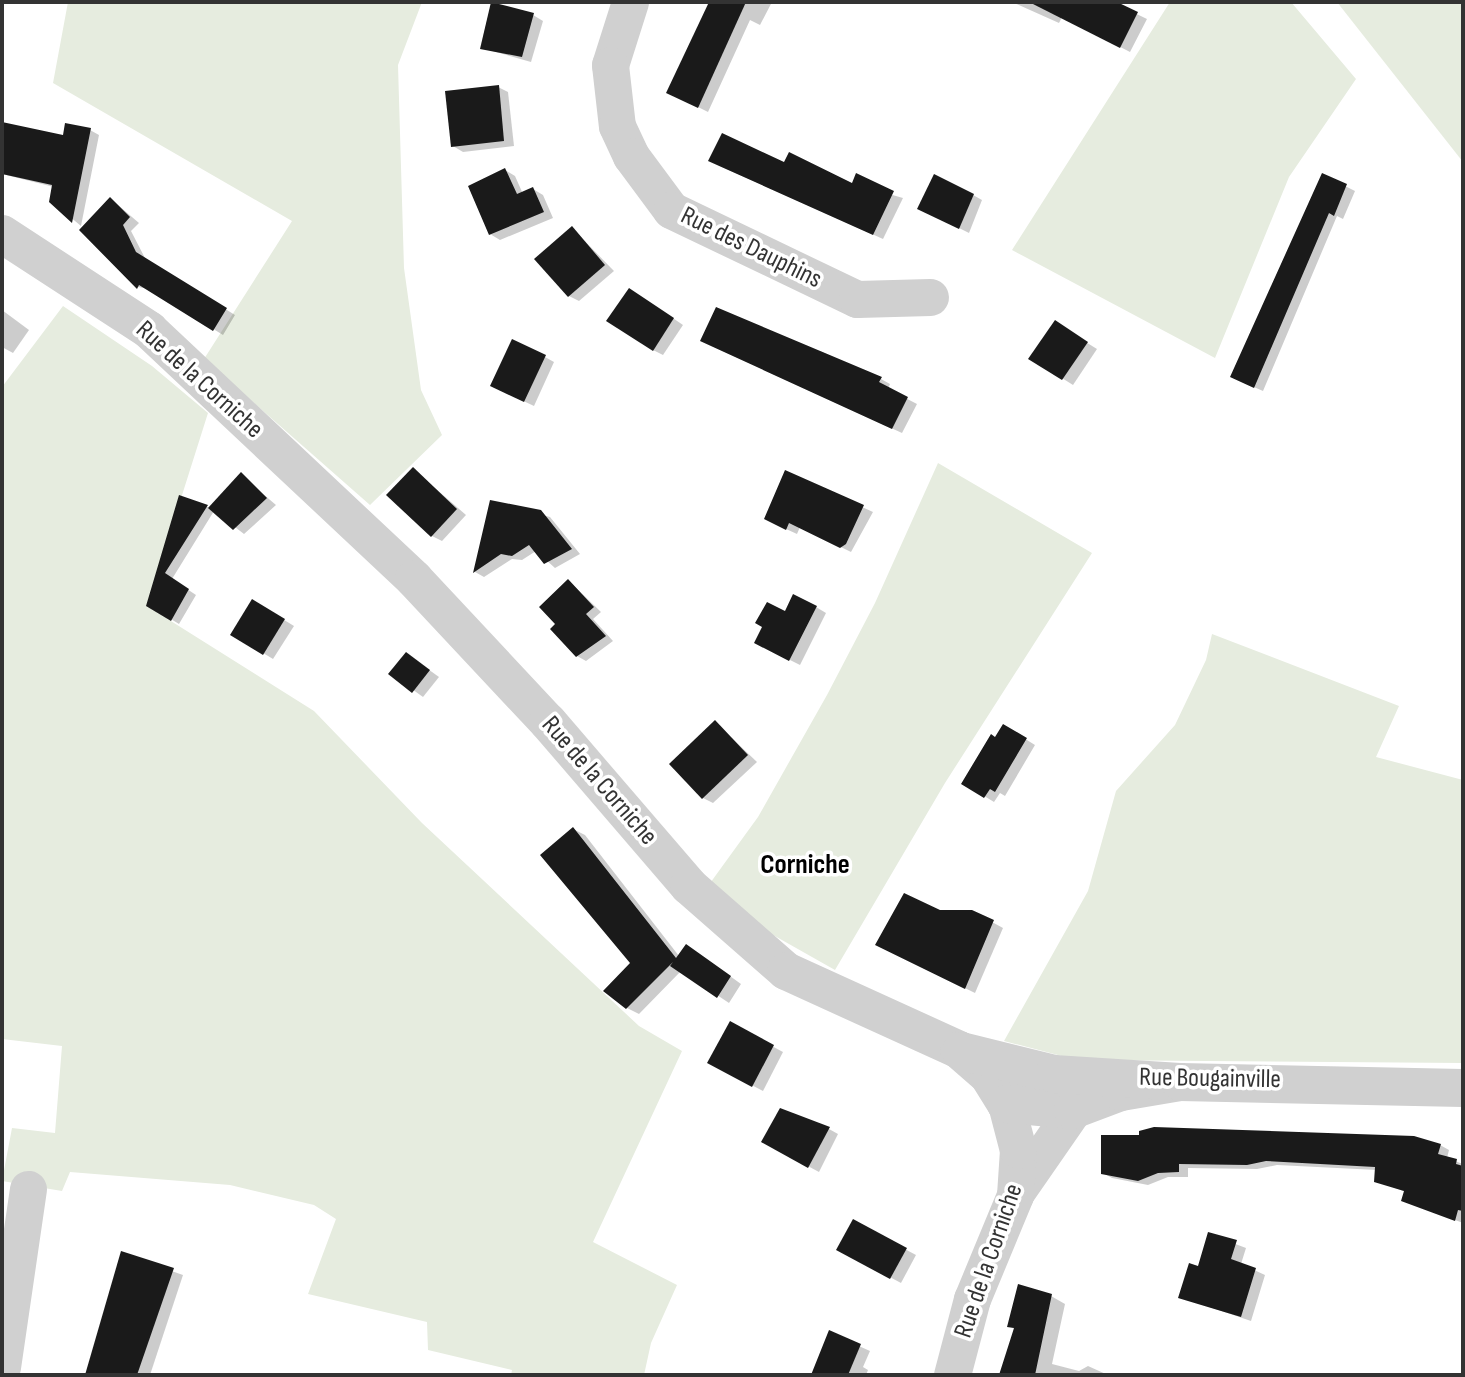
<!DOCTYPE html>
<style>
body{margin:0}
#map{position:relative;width:1465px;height:1377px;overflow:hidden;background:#fff;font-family:"Sofia Sans Condensed",sans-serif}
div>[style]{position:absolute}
.green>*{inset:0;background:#e6ecdf}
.shadow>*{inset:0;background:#0003}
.building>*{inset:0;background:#1a1a1a}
.minor>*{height:37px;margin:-18.5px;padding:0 18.5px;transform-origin:18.5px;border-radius:18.5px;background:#d0d0d0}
.tertiary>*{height:38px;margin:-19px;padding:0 19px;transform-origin:19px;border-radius:19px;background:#d0d0d0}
span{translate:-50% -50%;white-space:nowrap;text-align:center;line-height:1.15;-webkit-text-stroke:7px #fff;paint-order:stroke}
.street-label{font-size:26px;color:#333}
.neighbourhood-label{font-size:28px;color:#000;font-weight:700}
.frame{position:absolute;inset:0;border:4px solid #333;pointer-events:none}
</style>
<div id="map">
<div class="green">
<i style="clip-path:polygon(68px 2px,422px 2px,398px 65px,404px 268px,421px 390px,442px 435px,370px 505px,204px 359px,292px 221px,53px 83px)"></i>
<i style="clip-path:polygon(1170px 2px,1291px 2px,1356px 79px,1289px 177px,1215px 358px,1012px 250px)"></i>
<i style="clip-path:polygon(1337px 2px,1463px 2px,1463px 162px,1348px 16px)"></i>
<i style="clip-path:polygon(63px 306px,152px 366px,208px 413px,147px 606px,314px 711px,422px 823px,639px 1026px,682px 1051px,593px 1242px,677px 1285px,651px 1343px,644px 1375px,511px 1375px,512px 1370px,428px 1350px,427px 1322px,308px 1294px,336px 1219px,314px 1205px,230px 1185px,70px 1172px,62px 1191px,2px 1181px,12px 1128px,55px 1133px,62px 1046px,2px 1039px,2px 387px)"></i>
<i style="clip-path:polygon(938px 463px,1092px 553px,945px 783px,835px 970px,757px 926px,708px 886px,758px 817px,827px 695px,875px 603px)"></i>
<i style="clip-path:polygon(1212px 634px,1399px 706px,1376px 757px,1463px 780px,1463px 1063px,1077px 1060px,1004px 1041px,1088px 891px,1116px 791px,1175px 725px,1206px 660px)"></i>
</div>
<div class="shadow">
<i style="clip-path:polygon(711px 2px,772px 2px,760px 25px,750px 20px,708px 112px,668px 92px)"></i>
<i style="clip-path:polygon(1012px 2px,1112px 2px,1147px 19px,1130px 52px,1062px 17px,1059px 23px)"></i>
<i style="clip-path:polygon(533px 15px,543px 21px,531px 62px,482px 48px)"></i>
<i style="clip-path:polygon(498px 87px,508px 92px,514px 146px,463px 152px,453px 146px)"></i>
<i style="clip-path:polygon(2px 124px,64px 137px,90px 130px,99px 135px,81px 226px,51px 201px,54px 187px,2px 174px)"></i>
<i style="clip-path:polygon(785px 164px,903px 198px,883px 239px,720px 166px)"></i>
<i style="clip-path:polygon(505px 170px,515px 176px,523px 194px,533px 189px,543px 195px,553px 218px,500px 240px,490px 234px)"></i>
<i style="clip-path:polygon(1323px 175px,1355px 191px,1343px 219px,1337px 216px,1263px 391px,1240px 381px)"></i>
<i style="clip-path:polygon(973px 195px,982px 200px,969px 233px,929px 213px)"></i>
<i style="clip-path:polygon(111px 199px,139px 223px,131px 231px,146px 260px,235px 315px,223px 335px,149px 289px,138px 287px,82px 230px)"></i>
<i style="clip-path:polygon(572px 228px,614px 271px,579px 301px,569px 296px)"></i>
<i style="clip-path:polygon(639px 295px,683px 325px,663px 355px,653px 350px)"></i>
<i style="clip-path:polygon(2px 310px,29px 330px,13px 353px,2px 347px)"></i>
<i style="clip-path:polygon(1055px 323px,1097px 349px,1073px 385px,1030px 358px)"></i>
<i style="clip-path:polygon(712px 346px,818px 355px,820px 351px,881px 379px,890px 384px,888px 389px,917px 404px,902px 433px)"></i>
<i style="clip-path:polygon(545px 357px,554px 362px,534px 406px,502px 391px)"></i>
<i style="clip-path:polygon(413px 469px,466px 515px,442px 541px,432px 536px)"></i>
<i style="clip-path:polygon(786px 472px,873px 512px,851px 552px,800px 527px,797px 534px,775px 524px)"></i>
<i style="clip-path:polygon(241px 475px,276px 505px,244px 534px,214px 511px,172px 579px,196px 595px,179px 624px,148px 605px,180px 497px,210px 508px)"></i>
<i style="clip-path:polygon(491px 502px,550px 517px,580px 554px,555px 568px,536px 551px,522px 560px,512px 559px,484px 577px,475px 572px)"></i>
<i style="clip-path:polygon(569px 581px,601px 612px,593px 619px,613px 641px,586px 661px,577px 656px,558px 624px)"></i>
<i style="clip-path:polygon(253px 601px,294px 626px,273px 659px,233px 635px)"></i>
<i style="clip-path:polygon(816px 607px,826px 613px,800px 665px,766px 648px,786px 613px)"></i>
<i style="clip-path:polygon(407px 654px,439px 677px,423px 697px,391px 674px)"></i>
<i style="clip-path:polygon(716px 723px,757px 762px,713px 803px,703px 798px)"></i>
<i style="clip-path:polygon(1004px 726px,1035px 745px,1005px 796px,1000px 793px,994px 802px,963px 783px)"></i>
<i style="clip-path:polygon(573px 829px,585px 835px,679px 956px,698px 953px,741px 984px,729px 1003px,681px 971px,639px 1014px,627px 1008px,632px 963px)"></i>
<i style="clip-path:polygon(972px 911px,1003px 928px,975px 993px,887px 950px,939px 912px)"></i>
<i style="clip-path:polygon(731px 1024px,783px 1052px,763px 1091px,719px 1068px)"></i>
<i style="clip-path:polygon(829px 1129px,838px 1134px,819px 1172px,763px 1142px)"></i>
<i style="clip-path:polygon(1103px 1137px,1440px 1145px,1449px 1150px,1447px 1158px,1463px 1164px,1463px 1223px,1403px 1200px,1406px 1192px,1376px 1181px,1377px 1170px,1277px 1165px,1257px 1169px,1188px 1168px,1188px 1177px,1168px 1177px,1148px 1185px,1112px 1178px,1103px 1173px)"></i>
<i style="clip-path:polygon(854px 1222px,916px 1255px,901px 1283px,839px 1250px)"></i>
<i style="clip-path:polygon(1209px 1234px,1246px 1248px,1241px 1264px,1265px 1275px,1251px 1321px,1180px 1297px,1199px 1268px)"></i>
<i style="clip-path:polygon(123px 1254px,183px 1275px,150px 1375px,87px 1375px)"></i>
<i style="clip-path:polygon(1051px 1296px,1065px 1304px,1052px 1364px,1079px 1371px,1088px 1366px,1108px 1375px,1001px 1375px,1015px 1329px,1009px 1326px)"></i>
<i style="clip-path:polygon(830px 1333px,870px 1351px,863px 1367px,868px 1370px,866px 1375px,813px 1375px)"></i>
</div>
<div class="building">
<i style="clip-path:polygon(491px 2px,534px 13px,522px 57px,480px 49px)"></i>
<i style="clip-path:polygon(709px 2px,746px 2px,698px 108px,666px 93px)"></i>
<i style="clip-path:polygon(1029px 2px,1117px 2px,1138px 12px,1120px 48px)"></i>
<i style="clip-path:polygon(499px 85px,504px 141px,451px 147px,445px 91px)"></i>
<i style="clip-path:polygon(2px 122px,63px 135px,65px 123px,91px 128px,72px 223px,49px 202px,52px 185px,2px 174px)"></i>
<i style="clip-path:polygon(722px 133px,784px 162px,789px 152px,852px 183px,856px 173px,894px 191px,873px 235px,708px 161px)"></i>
<i style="clip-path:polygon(505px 168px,517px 194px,533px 187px,544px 212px,489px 235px,468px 186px)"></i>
<i style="clip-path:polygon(1322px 173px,1347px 184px,1334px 216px,1329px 213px,1254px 388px,1230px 377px)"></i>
<i style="clip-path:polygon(934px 174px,974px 194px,959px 229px,917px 209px)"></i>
<i style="clip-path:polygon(110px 197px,130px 217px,123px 225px,136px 252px,227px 308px,213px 331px,139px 285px,137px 289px,79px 230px)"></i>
<i style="clip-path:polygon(572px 226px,605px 265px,568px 297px,534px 259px)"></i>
<i style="clip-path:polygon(629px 288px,674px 318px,653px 351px,606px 321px)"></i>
<i style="clip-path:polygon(716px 307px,882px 377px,879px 382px,908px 397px,892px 429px,700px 341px)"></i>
<i style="clip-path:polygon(1055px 320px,1088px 342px,1062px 380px,1028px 359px)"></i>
<i style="clip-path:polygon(512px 339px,546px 355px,524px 402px,490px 386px)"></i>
<i style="clip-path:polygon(413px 467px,457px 509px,431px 537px,386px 495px)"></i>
<i style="clip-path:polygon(785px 470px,864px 505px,846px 544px,840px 548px,789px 523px,786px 530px,764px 519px)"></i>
<i style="clip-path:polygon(241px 472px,267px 498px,233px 530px,208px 508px)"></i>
<i style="clip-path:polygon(179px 495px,208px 505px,165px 573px,189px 589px,171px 621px,146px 606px)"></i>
<i style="clip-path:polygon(490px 500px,541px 510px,572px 549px,544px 564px,529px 545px,512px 556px,501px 554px,473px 573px)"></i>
<i style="clip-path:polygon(568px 579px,594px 607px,586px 614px,606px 636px,576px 657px,550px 629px,555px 624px,539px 607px)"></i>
<i style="clip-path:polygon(793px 594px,817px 606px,789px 661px,754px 643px,762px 627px,755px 623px,767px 602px,785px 611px)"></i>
<i style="clip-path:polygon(252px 599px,285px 619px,263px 655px,230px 635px)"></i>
<i style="clip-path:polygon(406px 652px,430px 670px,412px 693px,388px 674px)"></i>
<i style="clip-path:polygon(715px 720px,748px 755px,702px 799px,669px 764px)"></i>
<i style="clip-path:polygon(1003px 724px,1027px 738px,995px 792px,990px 789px,984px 798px,961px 784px,991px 734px,995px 737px)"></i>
<i style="clip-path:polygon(573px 827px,676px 958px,686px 944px,731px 976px,717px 998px,670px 966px,673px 962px,626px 1009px,603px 991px,630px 963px,540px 855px)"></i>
<i style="clip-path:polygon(904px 893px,940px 910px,972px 910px,994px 920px,965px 989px,875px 945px)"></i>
<i style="clip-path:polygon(730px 1021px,774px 1045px,752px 1087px,707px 1063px)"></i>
<i style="clip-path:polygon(780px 1108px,830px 1127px,808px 1168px,761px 1142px)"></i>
<i style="clip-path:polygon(1154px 1127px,1414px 1136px,1441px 1144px,1438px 1154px,1457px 1159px,1456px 1164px,1463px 1166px,1463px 1211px,1458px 1210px,1455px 1221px,1401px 1201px,1404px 1191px,1374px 1182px,1375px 1167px,1266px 1161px,1247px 1165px,1179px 1164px,1179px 1172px,1158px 1173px,1138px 1181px,1101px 1174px,1101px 1135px,1139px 1135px,1139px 1131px)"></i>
<i style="clip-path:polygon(853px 1219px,907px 1248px,890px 1279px,836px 1250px)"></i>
<i style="clip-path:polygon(1208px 1232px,1237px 1240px,1231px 1259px,1256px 1268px,1241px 1317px,1178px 1298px,1189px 1263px,1198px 1266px)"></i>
<i style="clip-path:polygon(121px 1251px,174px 1268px,137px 1375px,85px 1375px)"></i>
<i style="clip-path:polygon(1018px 1284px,1052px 1294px,1035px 1375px,999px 1375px,1014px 1328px,1007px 1327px)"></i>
<i style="clip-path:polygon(829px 1330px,861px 1344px,848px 1375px,811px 1375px)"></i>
</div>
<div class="minor">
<i style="left:630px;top:2px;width:66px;rotate:107.6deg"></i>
<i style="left:610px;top:65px;width:61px;rotate:83.5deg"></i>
<i style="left:617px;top:126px;width:33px;rotate:65deg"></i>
<i style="left:631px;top:156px;width:67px;rotate:53.5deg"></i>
<i style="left:671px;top:210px;width:206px;rotate:25.6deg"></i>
<i style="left:857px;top:299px;width:73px;rotate:-1.6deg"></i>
<i style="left:1017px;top:1191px;width:98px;rotate:-55.3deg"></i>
<i style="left:2px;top:1367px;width:180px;rotate:-81.7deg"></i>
<i style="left:952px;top:1375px;width:79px;rotate:-75.3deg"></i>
<i style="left:972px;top:1299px;width:113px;rotate:-67.5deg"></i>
<i style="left:1015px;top:1195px;width:45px;rotate:-86.2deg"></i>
<i style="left:1018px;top:1150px;width:48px;rotate:-104.6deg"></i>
<i style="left:1006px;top:1104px;width:29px;rotate:-36deg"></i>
</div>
<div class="tertiary">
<i style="left:2px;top:234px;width:176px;rotate:33.1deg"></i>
<i style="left:149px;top:330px;width:364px;rotate:43.2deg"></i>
<i style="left:414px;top:579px;width:196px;rotate:46.9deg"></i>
<i style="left:548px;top:722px;width:216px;rotate:49.3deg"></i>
<i style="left:689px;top:886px;width:129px;rotate:41.2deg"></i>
<i style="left:786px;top:971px;width:190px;rotate:24.5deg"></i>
<i style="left:959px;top:1050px;width:38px;rotate:41deg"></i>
<i style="left:988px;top:1075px;width:34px;rotate:58deg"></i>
<i style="left:1006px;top:1104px;width:67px;rotate:5.1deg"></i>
<i style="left:1073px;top:1110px;width:51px;rotate:-20.6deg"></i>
<i style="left:1121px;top:1092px;width:60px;rotate:-9.6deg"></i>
<i style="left:961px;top:1051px;width:96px;rotate:13.9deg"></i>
<i style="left:1054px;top:1074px;width:126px;rotate:3.6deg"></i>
<i style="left:1180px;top:1082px;width:283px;rotate:1.2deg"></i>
</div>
<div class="street-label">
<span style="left:751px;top:248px;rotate:26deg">Rue des Dauphins</span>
<span style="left:199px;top:380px;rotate:42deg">Rue de la Corniche</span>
<span style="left:599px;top:781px;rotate:49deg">Rue de la Corniche</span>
<span style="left:1210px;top:1079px;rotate:1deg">Rue Bougainville</span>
<span style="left:989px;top:1261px;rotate:-71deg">Rue de la Corniche</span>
</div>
<div class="neighbourhood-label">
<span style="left:805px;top:865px">Corniche</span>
</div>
<div class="frame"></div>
</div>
